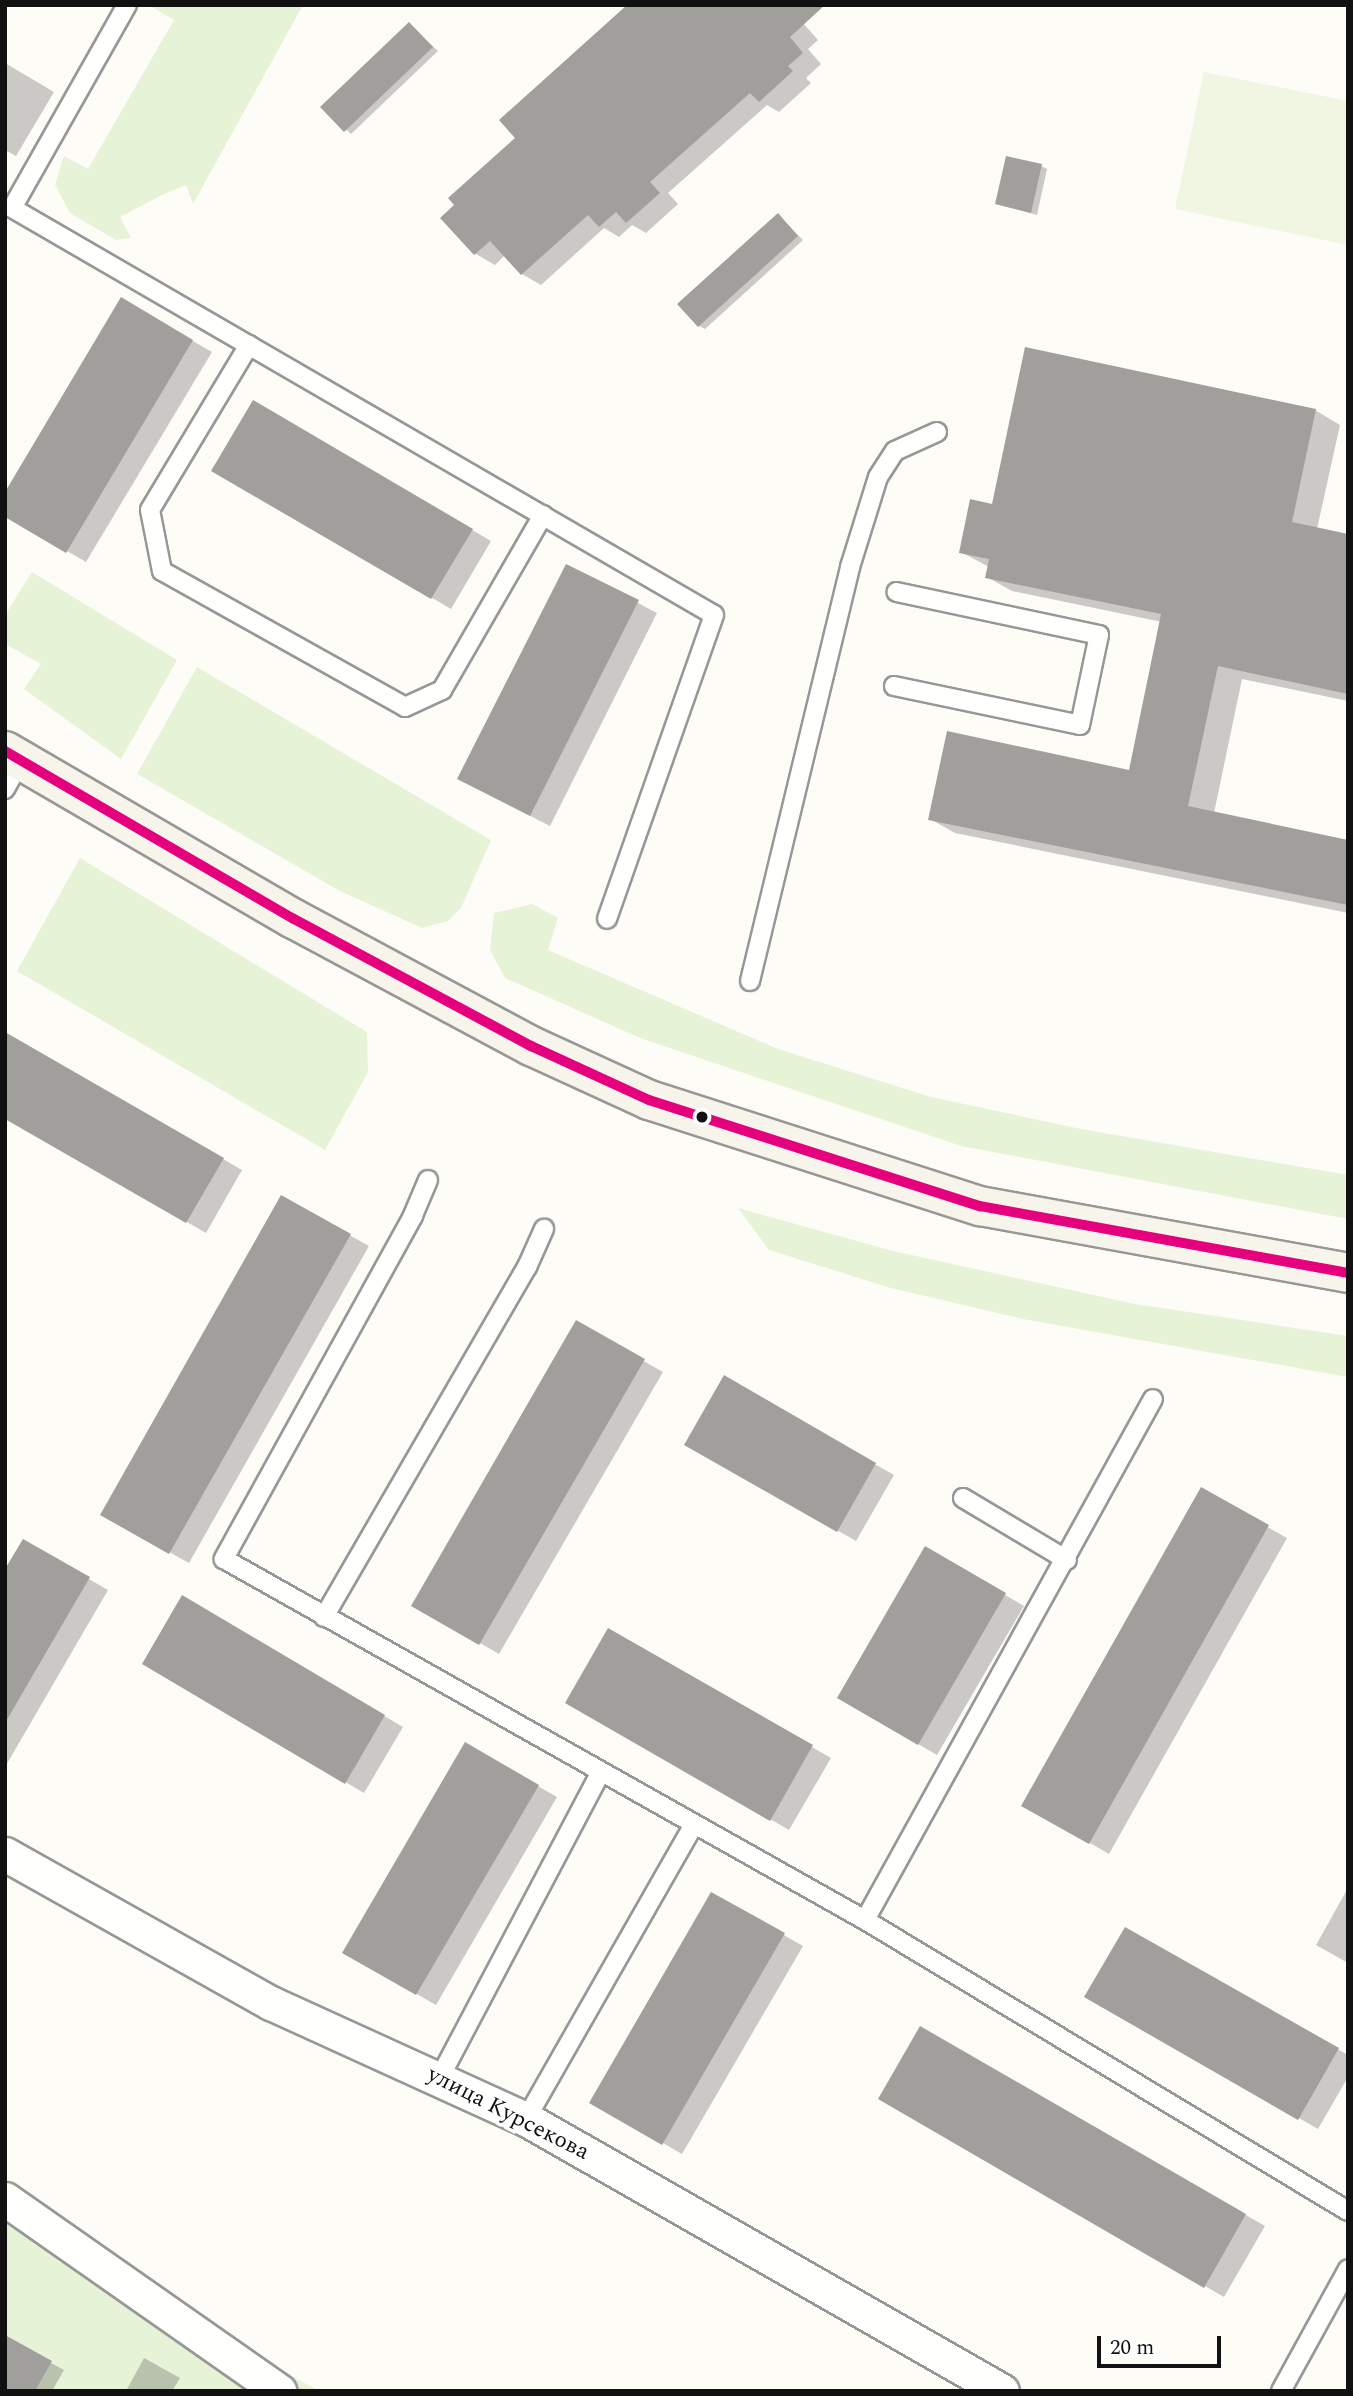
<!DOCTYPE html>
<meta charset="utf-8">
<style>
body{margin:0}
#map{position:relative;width:1353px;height:2396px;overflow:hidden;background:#fdfcf7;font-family:Spectral,serif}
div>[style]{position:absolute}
.green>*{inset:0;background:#e7f3d7}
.pitch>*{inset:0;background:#f0f6e1}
.shadow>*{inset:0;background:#0003}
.building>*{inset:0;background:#a19f9c}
.roads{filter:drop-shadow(2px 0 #979795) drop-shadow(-2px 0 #979795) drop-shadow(0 2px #979795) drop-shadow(0 -2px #979795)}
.lane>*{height:18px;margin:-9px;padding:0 9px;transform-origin:9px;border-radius:9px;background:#fffffe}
.street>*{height:33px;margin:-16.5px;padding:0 16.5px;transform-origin:16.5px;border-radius:16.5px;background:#fffffe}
.secondary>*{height:38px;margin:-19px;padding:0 19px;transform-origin:19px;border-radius:19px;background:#f6f4eb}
.bus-1>*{height:10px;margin:-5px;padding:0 5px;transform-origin:5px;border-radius:5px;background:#e5007d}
.dots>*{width:19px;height:19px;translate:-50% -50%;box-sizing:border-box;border:4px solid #fff;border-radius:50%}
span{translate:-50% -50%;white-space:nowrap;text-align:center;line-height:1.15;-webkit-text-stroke:7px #fff;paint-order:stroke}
.street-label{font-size:23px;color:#111}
.frame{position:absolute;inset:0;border:7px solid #111;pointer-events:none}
.scale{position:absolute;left:1097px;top:2336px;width:124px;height:32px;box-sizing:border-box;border:4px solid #111;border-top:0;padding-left:9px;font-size:21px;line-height:24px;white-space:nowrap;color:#111;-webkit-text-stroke:5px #fff;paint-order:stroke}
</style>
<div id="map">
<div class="green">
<i style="clip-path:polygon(149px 5px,303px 5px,193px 204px,186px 185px,162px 195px,120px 217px,131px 238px,116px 240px,70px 213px,55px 185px,64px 156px,88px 169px,174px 20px)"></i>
<i style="clip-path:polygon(32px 572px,177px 660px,121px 759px,24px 689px,41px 664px,5px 644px,5px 615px)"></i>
<i style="clip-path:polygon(197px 667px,491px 840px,461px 908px,448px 921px,422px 928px,340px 891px,137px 774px)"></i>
<i style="clip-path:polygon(80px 858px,367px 1032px,368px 1072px,325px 1150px,17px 971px)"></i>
<i style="clip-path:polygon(532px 904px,558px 918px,548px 950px,778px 1049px,931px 1097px,1081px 1129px,1348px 1175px,1348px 1219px,961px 1146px,640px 1038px,505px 978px,490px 950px,494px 913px)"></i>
<i style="clip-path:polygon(738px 1208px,893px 1251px,1135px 1304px,1348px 1336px,1348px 1377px,1023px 1319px,891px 1288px,769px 1250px)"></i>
<i style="clip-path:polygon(5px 2211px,215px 2336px,320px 2391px,5px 2391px)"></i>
</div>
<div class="pitch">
<i style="clip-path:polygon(1204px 72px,1348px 101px,1348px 245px,1175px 209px)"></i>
</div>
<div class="shadow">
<i style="clip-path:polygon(787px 5px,818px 40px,808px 49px,821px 64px,806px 78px,811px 83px,779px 112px,767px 105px,668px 193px,678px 204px,646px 233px,632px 225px,619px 237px,604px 228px,541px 285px,522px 274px,505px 255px,495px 265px,476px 254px,443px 218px)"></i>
<i style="clip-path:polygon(409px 24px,438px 51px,351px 134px,323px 107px)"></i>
<i style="clip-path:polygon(5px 63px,54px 92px,16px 156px,5px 150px)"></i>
<i style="clip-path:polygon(1041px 166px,1047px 169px,1037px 215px,997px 204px)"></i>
<i style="clip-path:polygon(778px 215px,803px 240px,705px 329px,699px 326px)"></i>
<i style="clip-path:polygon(122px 300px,212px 352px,86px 562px,5px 515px)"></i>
<i style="clip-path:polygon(254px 402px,491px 541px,451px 609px,214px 470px)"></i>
<i style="clip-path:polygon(1315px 410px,1340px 425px,1317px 529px,1348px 536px,1348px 701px,1242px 679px,1214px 813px,1348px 841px,1348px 913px,955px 833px,930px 819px,1130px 772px,1162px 622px,1012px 591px,987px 577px,989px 567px,961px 552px,993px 506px)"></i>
<i style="clip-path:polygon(567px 566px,657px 613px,550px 826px,478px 789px)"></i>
<i style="clip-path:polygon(16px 1040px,242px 1170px,206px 1233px,5px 1117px)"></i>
<i style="clip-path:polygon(282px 1198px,369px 1246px,189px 1563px,102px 1515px)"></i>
<i style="clip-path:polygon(577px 1323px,663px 1372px,499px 1654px,414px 1605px)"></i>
<i style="clip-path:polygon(724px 1378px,894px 1475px,856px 1541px,686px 1444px)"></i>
<i style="clip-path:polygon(1202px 1490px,1287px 1538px,1109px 1854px,1024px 1805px)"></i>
<i style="clip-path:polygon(23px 1541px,108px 1590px,5px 1767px,5px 1572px)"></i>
<i style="clip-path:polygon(926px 1549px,1024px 1606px,937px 1755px,839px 1698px)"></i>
<i style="clip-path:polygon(183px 1598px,403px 1727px,364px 1793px,144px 1663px)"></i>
<i style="clip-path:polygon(609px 1630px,831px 1758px,789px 1830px,567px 1703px)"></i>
<i style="clip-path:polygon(466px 1745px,557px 1797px,436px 2005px,345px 1953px)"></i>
<i style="clip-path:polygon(1348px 1888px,1348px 1963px,1316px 1945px)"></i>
<i style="clip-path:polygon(711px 1894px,803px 1946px,682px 2154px,591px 2102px)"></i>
<i style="clip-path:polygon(1125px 1929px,1348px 2055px,1348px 2077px,1318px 2129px,1087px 1997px)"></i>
<i style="clip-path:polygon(921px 2029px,1265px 2226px,1224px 2297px,880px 2099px)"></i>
<i style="clip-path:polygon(144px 2358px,180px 2378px,172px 2391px,126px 2391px)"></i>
<i style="clip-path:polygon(51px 2363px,64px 2370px,52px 2391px,5px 2391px)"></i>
</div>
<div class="building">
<i style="clip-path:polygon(627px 5px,825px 5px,790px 37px,803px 53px,788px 66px,793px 71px,759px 102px,750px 93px,650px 182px,660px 193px,626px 223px,616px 212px,599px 227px,588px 215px,521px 275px,490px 241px,474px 255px,440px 218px,454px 205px,448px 198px,515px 138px,499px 120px)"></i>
<i style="clip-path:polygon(409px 22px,433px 47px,344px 132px,320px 107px)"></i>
<i style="clip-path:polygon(1006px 156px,1042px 164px,1031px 213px,995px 204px)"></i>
<i style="clip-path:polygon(778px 213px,798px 236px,698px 327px,677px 304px)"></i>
<i style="clip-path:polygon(121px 297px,193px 340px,66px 553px,5px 517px,5px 492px)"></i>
<i style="clip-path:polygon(1025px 347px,1316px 409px,1292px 522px,1348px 534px,1348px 694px,1218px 666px,1188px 806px,1348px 840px,1348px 905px,928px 820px,947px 731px,1129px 770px,1161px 614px,985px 578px,989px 559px,959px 553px,970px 499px,992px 504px)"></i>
<i style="clip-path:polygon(253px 400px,473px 529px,431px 599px,211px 471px)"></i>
<i style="clip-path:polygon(566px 564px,639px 600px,530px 816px,457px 779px)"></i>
<i style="clip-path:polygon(5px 1032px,224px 1158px,186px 1223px,5px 1119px)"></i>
<i style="clip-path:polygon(281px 1195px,351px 1234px,169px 1554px,100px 1515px)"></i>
<i style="clip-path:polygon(576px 1320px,645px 1359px,479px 1645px,411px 1606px)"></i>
<i style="clip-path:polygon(724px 1375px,876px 1463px,837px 1532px,684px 1445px)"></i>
<i style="clip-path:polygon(1201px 1487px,1269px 1525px,1089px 1844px,1021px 1806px)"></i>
<i style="clip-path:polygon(23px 1539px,90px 1577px,5px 1723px,5px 1569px)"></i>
<i style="clip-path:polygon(925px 1546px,1006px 1593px,918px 1745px,837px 1698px)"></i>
<i style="clip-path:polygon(182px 1595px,385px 1715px,345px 1784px,142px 1664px)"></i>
<i style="clip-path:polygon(608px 1628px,813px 1745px,770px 1821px,565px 1703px)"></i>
<i style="clip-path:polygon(465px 1742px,539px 1785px,416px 1995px,342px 1953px)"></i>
<i style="clip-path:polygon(711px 1892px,785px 1933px,662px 2145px,589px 2103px)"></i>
<i style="clip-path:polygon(1125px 1927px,1339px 2048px,1298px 2120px,1084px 1997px)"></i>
<i style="clip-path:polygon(920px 2026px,1246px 2214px,1204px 2288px,878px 2099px)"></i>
<i style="clip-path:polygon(5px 2335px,52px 2361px,35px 2391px,5px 2391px)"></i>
</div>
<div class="roads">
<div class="lane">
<i style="left:127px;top:5px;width:233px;rotate:119.5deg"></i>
<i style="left:12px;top:208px;width:811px;rotate:30.1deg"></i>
<i style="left:714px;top:615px;width:322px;rotate:109.4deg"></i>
<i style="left:249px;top:345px;width:192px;rotate:121deg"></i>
<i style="left:150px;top:510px;width:62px;rotate:78.9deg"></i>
<i style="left:162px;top:571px;width:278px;rotate:29.2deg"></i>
<i style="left:405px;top:707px;width:41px;rotate:-24.7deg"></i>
<i style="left:442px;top:690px;width:202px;rotate:-60deg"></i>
<i style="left:894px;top:686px;width:190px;rotate:11.8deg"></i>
<i style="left:1080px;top:725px;width:92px;rotate:-78.1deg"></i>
<i style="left:1099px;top:635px;width:207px;rotate:-168deg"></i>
<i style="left:5px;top:789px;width:33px;rotate:-61deg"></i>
<i style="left:750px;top:981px;width:426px;rotate:-76.4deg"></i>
<i style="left:850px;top:567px;width:94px;rotate:-72.7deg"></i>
<i style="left:878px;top:477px;width:31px;rotate:-57deg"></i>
<i style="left:895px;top:451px;width:46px;rotate:-24.3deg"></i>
<i style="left:428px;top:1180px;width:39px;rotate:113deg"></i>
<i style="left:413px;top:1216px;width:392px;rotate:118.9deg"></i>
<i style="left:224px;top:1559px;width:736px;rotate:29.39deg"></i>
<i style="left:865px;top:1920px;width:564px;rotate:31.07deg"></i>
<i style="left:963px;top:1498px;width:121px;rotate:30.8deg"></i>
<i style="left:324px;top:1617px;width:405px;rotate:-59.9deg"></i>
<i style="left:527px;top:1267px;width:42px;rotate:-65.9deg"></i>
<i style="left:865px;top:1920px;width:595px;rotate:-61.07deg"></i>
<i style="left:439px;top:2079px;width:345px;rotate:-62.2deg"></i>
<i style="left:526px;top:2119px;width:339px;rotate:-60.3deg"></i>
<i style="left:1281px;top:2391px;width:139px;rotate:-61.2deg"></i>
</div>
<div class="street">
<i style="left:5px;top:1854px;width:305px;rotate:29.3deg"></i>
<i style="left:271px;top:2003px;width:280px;rotate:24.5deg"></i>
<i style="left:526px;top:2119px;width:548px;rotate:29.74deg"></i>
<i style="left:5px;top:2199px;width:335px;rotate:35deg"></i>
</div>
<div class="secondary">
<i style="left:5px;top:751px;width:334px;rotate:30.2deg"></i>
<i style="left:294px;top:919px;width:269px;rotate:28.2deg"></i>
<i style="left:531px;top:1046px;width:130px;rotate:24.6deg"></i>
<i style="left:649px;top:1100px;width:348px;rotate:17.8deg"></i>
<i style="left:980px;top:1206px;width:374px;rotate:10.3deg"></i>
</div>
</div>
<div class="bus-1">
<i style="left:5px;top:751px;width:334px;rotate:30.2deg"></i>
<i style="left:294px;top:919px;width:269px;rotate:28.2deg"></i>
<i style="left:531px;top:1046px;width:130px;rotate:24.6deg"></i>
<i style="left:649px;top:1100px;width:348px;rotate:17.8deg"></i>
<i style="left:980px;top:1206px;width:374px;rotate:10.3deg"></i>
</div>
<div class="dots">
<i style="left:702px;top:1117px;background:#111"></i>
</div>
<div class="street-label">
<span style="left:508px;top:2114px;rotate:27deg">улица Курсекова</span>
</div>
<div class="frame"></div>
<div class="scale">20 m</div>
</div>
